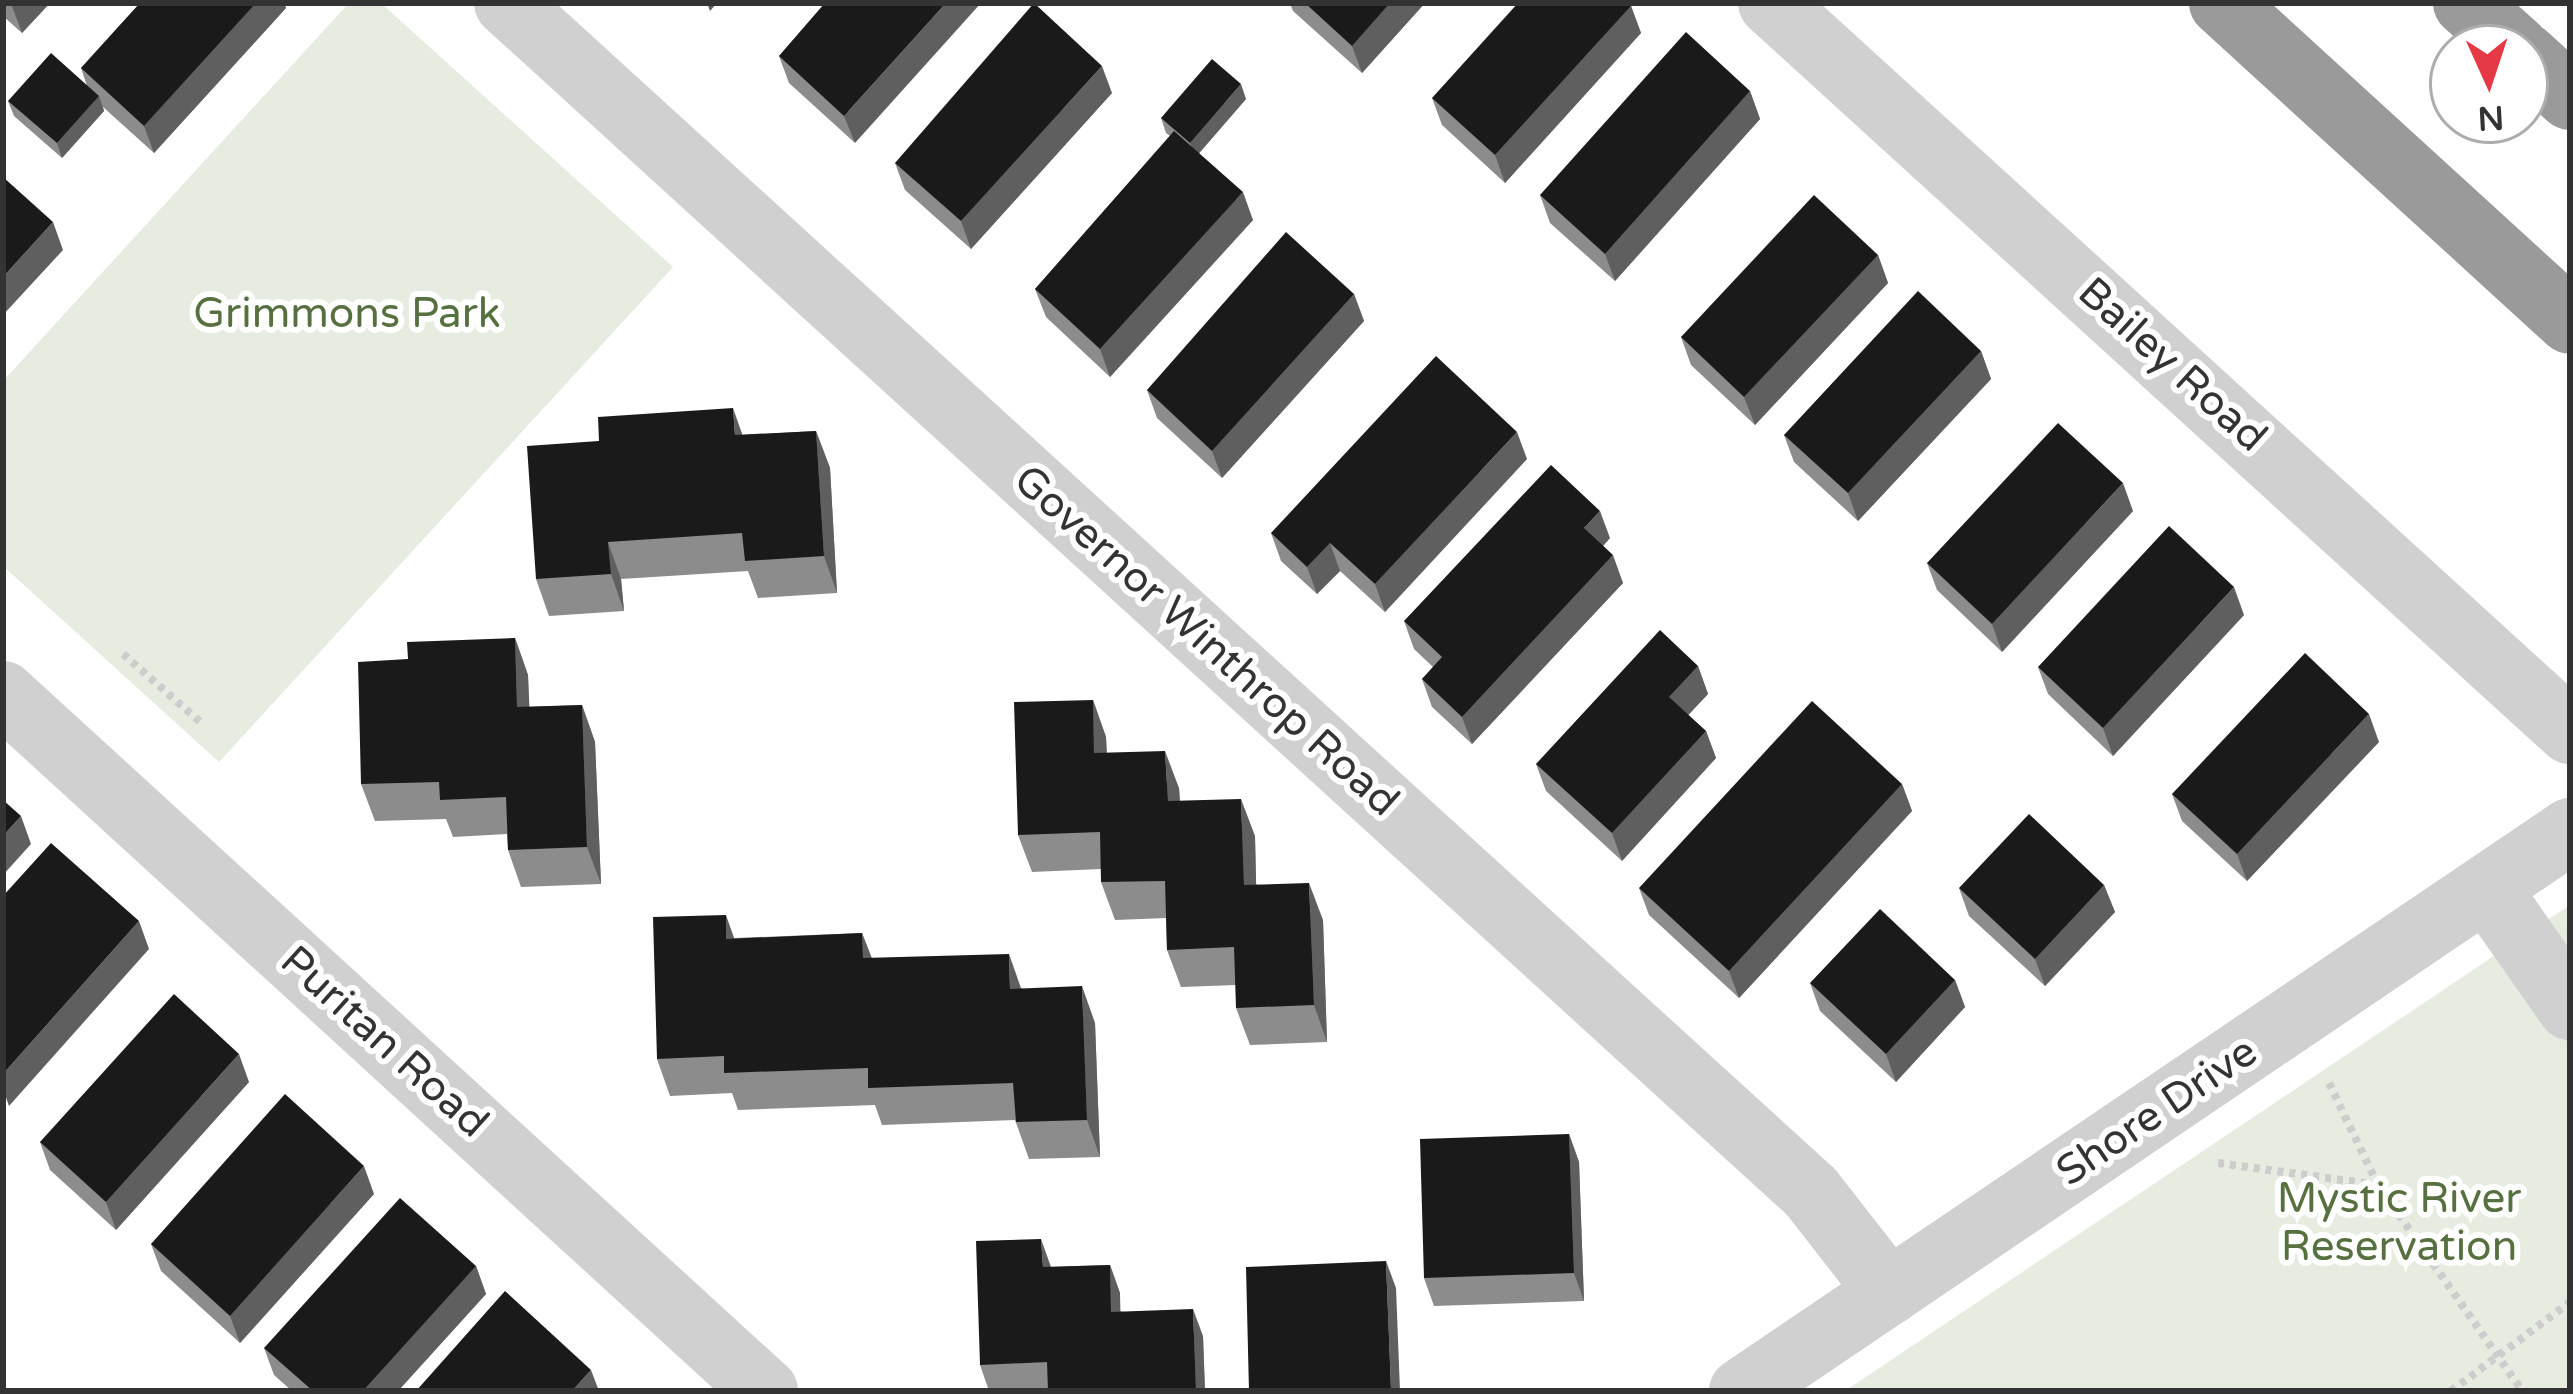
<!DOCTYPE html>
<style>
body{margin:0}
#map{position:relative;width:2573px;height:1394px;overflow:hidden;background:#fff;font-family:"Varela Round",sans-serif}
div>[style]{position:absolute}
.green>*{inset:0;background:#e6ecdf}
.path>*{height:8px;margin-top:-4px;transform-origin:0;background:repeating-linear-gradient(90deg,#cdcdcd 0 6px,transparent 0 12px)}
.minor>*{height:66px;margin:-33px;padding:0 33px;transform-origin:33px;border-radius:33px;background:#d0d0d0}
.highway>*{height:66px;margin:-33px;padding:0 33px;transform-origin:33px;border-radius:33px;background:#9a9a9a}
.wall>*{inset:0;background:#8c8c8c}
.shaded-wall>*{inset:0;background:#5f5f5f}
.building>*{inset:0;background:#1a1a1a}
span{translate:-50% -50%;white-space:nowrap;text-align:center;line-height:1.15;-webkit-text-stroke:12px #fff;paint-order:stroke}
.park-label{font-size:42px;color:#56703f}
.street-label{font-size:42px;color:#333}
.frame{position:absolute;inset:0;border:6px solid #333;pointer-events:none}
.north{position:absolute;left:2429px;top:24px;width:120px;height:120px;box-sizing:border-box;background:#fff;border:3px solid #adadad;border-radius:50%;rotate:177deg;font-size:33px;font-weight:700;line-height:48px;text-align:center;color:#333}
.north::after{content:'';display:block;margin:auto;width:42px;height:54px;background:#e63946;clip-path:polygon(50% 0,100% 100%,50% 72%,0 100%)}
</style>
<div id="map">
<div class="green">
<i style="clip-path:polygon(349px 3px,381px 3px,673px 267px,219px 762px,3px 566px,3px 381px)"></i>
<i style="clip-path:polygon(2570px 905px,2570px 1391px,1845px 1391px,2191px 1159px)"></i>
</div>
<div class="path">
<i style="left:123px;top:654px;width:103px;rotate:41.4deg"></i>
<i style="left:2329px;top:1083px;width:111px;rotate:64.4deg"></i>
<i style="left:2218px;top:1163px;width:162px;rotate:7.8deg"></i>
<i style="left:2378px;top:1185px;width:251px;rotate:55deg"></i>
<i style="left:2451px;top:1391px;width:149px;rotate:-36.8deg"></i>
</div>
<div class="minor">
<i style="left:507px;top:3px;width:1765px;rotate:42.36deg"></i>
<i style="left:1811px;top:1192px;width:127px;rotate:52deg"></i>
<i style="left:1771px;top:3px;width:1081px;rotate:42.34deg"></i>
<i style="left:3px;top:694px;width:1033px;rotate:42.45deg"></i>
<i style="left:2488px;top:890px;width:143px;rotate:55deg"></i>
<i style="left:1742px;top:1391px;width:1000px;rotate:-34.07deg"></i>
</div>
<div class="highway">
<i style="left:2222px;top:3px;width:471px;rotate:42.4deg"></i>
<i style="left:2466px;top:3px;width:67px;rotate:42deg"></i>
<i style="left:2525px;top:56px;width:61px;rotate:42.3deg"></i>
</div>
<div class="wall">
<i style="clip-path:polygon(3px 3px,50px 3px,22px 33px,3px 16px)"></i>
<i style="clip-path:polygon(140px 3px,284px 3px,286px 8px,154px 153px,103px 107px,104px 111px,62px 158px,14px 116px,8px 101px,87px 86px,81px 68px)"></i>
<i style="clip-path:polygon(825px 3px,855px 143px,789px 83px,779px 56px)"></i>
<i style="clip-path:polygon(1290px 3px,1425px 3px,1362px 73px,1293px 11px)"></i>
<i style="clip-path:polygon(1631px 6px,1641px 33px,1505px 183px,1442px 125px,1432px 98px)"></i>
<i style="clip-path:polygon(1750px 91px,1760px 119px,1615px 281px,1550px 223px,1540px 195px)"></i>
<i style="clip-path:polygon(1112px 93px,971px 249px,905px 190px,895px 163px)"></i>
<i style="clip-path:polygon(1246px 99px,1199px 153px,1253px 220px,1110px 377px,1046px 317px,1035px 289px,1170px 136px,1166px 133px,1161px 118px)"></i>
<i style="clip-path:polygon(1878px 255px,1888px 283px,1755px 425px,1691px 365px,1681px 337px)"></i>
<i style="clip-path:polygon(1354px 294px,1364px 321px,1222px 478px,1157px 418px,1147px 390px)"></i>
<i style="clip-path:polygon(1981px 351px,1991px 379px,1858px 521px,1794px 462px,1784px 435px)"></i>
<i style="clip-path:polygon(816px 431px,830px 468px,837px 593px,758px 598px,748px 571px,621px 579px,624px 611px,549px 616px,536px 579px,742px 435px)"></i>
<i style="clip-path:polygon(1527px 459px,1385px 612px,1340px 571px,1317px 594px,1281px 561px,1271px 533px)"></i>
<i style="clip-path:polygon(2133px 511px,2002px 652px,1937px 590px,1927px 563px)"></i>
<i style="clip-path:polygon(1610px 538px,1603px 546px,1623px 583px,1472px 744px,1432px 707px,1422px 679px,1433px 667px,1414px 649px,1404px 621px)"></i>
<i style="clip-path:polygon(2244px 615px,2113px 756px,2048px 694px,2038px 667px)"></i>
<i style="clip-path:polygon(515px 638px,528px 675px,529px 707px,582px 705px,595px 742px,601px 884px,521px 887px,508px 850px,507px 834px,453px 837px,446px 819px,375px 821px,361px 784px,408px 659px)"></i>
<i style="clip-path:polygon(1698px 666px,1708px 694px,1688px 715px,1706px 731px,1716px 758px,1622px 861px,1546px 791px,1536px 764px)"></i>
<i style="clip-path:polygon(1093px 700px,1106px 737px,1107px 753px,1179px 788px,1180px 801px,1255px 836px,1256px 884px,1323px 920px,1327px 1042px,1250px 1045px,1236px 1008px,1236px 985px,1181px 987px,1167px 950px,1166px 918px,1115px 920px,1101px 882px,1101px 869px,1032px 872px,1018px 835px)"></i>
<i style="clip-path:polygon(2379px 742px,2247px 881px,2182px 821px,2172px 794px)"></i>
<i style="clip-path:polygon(1902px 784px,1912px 811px,1739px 998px,1649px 915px,1639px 888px)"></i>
<i style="clip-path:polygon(2104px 885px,2115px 912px,2045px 986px,1969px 916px,1959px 888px)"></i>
<i style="clip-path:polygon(862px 933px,872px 958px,1021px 988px,1095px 1023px,1100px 1157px,1029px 1159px,1015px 1120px,882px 1125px,875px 1105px,738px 1110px,732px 1093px,670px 1096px,657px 1059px,734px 938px)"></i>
<i style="clip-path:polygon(1955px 980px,1965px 1007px,1896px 1082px,1820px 1011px,1810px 983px)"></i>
<i style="clip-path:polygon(249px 1082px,116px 1230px,50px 1170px,40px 1142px)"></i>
<i style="clip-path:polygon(1569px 1134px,1579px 1162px,1584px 1301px,1434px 1306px,1424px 1278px)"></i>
<i style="clip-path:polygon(374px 1194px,240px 1343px,161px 1271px,151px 1244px)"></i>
<i style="clip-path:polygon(1110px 1265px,1120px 1293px,1120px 1311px,1203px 1336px,1205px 1391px,989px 1391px,980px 1365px,1051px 1267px)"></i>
<i style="clip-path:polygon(476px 1266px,486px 1294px,398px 1391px,292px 1391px,274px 1375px,264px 1348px)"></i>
</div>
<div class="shaded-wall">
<i style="clip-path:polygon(15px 3px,50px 3px,22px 33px,12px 6px)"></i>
<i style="clip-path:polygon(256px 3px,284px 3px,286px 8px,154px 153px,144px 126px)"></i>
<i style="clip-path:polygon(707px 3px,717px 3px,710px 11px)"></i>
<i style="clip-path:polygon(946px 3px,981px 3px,855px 143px,844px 116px)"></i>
<i style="clip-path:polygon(1390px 3px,1425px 3px,1362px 73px,1352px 46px)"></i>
<i style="clip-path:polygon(1631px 6px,1641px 33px,1505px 183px,1495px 155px)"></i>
<i style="clip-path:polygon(1102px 66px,1112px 93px,971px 249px,961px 221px)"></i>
<i style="clip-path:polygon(1241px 84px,1246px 99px,1195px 158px,1190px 143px)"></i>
<i style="clip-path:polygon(1750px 91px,1760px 119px,1615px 281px,1605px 254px)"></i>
<i style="clip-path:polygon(99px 96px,104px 111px,62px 158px,57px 143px)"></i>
<i style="clip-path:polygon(1243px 192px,1253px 220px,1110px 377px,1100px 349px)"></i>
<i style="clip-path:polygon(53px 222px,63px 250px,3px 315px,3px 277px)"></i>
<i style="clip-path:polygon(1878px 255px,1888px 283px,1755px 425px,1744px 397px)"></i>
<i style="clip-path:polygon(1354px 294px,1364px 321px,1222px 478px,1212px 451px)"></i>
<i style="clip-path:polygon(1981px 351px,1991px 379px,1858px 521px,1848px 493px)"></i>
<i style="clip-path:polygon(733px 408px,746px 445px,735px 435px)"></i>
<i style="clip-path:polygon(816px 431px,830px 468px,837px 593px,824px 556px)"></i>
<i style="clip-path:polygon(1517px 432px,1527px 459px,1385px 612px,1375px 584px)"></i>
<i style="clip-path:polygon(2123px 483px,2133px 511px,2002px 652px,1992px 624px)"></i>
<i style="clip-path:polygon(1600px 511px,1610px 538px,1594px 556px,1584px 528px)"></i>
<i style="clip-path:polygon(608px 542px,621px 579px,624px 611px,611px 574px)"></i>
<i style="clip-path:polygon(1330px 543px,1340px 571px,1317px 594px,1307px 567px)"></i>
<i style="clip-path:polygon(1613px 555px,1623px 583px,1472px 744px,1462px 717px)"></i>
<i style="clip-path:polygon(2234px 587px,2244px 615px,2113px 756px,2103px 728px)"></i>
<i style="clip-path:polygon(515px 638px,528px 675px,531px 744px,517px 707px)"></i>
<i style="clip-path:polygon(1698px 666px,1708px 694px,1679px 725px,1669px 697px)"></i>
<i style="clip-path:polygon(1093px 700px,1106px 737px,1108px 790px,1094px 753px)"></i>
<i style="clip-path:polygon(582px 705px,595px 742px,601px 884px,587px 847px)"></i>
<i style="clip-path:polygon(2369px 714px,2379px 742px,2247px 881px,2237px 854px)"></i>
<i style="clip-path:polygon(1706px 731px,1716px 758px,1622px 861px,1612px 833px)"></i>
<i style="clip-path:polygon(1165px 751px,1179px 788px,1182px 838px,1168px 801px)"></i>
<i style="clip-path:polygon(1902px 784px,1912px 811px,1739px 998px,1729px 971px)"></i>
<i style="clip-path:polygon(1241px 799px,1255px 836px,1257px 922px,1244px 885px)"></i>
<i style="clip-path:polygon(21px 816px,31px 844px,3px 875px,3px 836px)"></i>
<i style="clip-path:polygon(1309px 883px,1323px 920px,1327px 1042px,1314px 1005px)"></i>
<i style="clip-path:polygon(2104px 885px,2115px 912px,2045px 986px,2035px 959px)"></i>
<i style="clip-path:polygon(726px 915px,739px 952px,726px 939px)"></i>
<i style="clip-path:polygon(139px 921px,149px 949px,9px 1106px,3px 1089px,3px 1074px)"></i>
<i style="clip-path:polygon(862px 933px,876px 970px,863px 958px)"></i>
<i style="clip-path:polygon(1009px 954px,1022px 991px,1010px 989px)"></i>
<i style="clip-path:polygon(1955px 980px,1965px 1007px,1896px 1082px,1886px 1054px)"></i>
<i style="clip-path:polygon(1082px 986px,1095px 1023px,1100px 1157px,1087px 1120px)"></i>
<i style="clip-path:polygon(239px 1054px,249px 1082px,116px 1230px,106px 1202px)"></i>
<i style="clip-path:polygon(1569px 1134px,1579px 1162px,1584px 1301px,1574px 1273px)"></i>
<i style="clip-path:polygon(364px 1166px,374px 1194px,240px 1343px,230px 1316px)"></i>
<i style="clip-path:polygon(1041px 1239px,1051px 1267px,1043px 1267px)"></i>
<i style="clip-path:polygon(1386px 1261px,1396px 1288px,1400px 1391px,1392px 1391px,1391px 1389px)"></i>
<i style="clip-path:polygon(1110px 1265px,1120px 1293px,1121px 1339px,1111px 1312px)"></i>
<i style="clip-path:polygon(476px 1266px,486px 1294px,398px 1391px,363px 1391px)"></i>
<i style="clip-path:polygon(1193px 1309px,1203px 1336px,1205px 1391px,1196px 1391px)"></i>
<i style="clip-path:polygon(591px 1370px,599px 1391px,572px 1391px)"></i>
</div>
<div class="building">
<i style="clip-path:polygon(140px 3px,256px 3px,144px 126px,81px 68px)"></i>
<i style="clip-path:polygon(825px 3px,946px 3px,844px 116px,779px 56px)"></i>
<i style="clip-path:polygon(1034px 3px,1102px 66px,961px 221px,895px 163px)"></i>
<i style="clip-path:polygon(1305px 3px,1390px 3px,1352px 46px)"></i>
<i style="clip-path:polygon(1518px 3px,1628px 3px,1631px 6px,1495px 155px,1432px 98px)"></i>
<i style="clip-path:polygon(1686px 32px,1750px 91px,1605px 254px,1540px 195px)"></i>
<i style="clip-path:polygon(51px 53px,99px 96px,57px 143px,8px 101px)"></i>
<i style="clip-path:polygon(1212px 59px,1241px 84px,1190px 143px,1161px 118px)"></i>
<i style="clip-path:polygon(1174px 131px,1243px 192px,1100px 349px,1035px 289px)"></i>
<i style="clip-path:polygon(3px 177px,53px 222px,3px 277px)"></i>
<i style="clip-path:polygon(1814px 195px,1878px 255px,1744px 397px,1681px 337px)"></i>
<i style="clip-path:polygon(1286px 232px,1354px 294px,1212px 451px,1147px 390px)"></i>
<i style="clip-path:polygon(1918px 291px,1981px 351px,1848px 493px,1784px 435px)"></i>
<i style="clip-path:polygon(1436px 356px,1517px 432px,1375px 584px,1330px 543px,1307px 567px,1271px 533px)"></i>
<i style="clip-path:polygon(733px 408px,735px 435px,816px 431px,824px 556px,745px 561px,742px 533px,608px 542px,611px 574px,536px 579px,527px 446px,599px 441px,598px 417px)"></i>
<i style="clip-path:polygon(2058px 423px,2123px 483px,1992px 624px,1927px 563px)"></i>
<i style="clip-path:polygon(1551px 465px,1600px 511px,1584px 528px,1613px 555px,1462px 717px,1422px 679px,1442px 657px,1404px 621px)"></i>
<i style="clip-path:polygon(2169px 526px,2234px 587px,2103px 728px,2038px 667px)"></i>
<i style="clip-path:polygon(1660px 630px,1698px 666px,1669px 697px,1706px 731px,1612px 833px,1536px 764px)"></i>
<i style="clip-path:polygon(515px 638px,517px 707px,582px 705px,587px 847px,508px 850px,506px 797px,440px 800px,439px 782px,361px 784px,358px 662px,408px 659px,407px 642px)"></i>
<i style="clip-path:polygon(2305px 653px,2369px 714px,2237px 854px,2172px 794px)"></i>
<i style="clip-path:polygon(1093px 700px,1094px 753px,1165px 751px,1168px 801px,1241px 799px,1244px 885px,1309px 883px,1314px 1005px,1236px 1008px,1234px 947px,1167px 950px,1165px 881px,1101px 882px,1100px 832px,1018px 835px,1014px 702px)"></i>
<i style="clip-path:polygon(1812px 701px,1902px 784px,1729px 971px,1639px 888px)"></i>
<i style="clip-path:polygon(3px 800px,21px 816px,3px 836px)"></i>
<i style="clip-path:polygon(2029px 814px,2104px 885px,2035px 959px,1959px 888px)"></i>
<i style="clip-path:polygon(51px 843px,139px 921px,3px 1074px,3px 896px)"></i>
<i style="clip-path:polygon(1880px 909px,1955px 980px,1886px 1054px,1810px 983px)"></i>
<i style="clip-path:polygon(726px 915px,726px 939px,862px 933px,863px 958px,1009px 954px,1010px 989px,1082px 986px,1087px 1120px,1016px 1122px,1013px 1083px,868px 1088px,868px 1068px,724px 1073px,724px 1056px,657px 1059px,653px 917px)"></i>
<i style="clip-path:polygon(174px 994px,239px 1054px,106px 1202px,40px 1142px)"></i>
<i style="clip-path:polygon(285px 1094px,364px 1166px,230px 1316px,151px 1244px)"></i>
<i style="clip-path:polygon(1569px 1134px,1574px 1273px,1424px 1278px,1420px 1139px)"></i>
<i style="clip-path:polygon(400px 1198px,476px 1266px,363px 1391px,313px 1391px,264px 1348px)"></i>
<i style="clip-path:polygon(1041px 1239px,1043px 1267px,1110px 1265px,1111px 1312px,1193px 1309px,1196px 1391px,1048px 1391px,1047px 1362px,980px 1365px,976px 1241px)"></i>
<i style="clip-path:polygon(1386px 1261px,1391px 1389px,1249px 1391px,1246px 1267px)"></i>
<i style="clip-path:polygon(505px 1291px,591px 1370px,572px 1391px,416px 1391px)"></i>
</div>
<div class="park-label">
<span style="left:347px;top:314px">Grimmons Park</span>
<span style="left:2399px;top:1223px">Mystic River<br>Reservation</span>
</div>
<div class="street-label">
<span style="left:2172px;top:365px;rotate:42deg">Bailey Road</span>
<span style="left:1206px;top:641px;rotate:42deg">Governor Winthrop Road</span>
<span style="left:384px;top:1042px;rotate:42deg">Puritan Road</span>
<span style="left:2157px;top:1112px;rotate:-34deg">Shore Drive</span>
</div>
<div class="frame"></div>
<div class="north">N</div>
</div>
